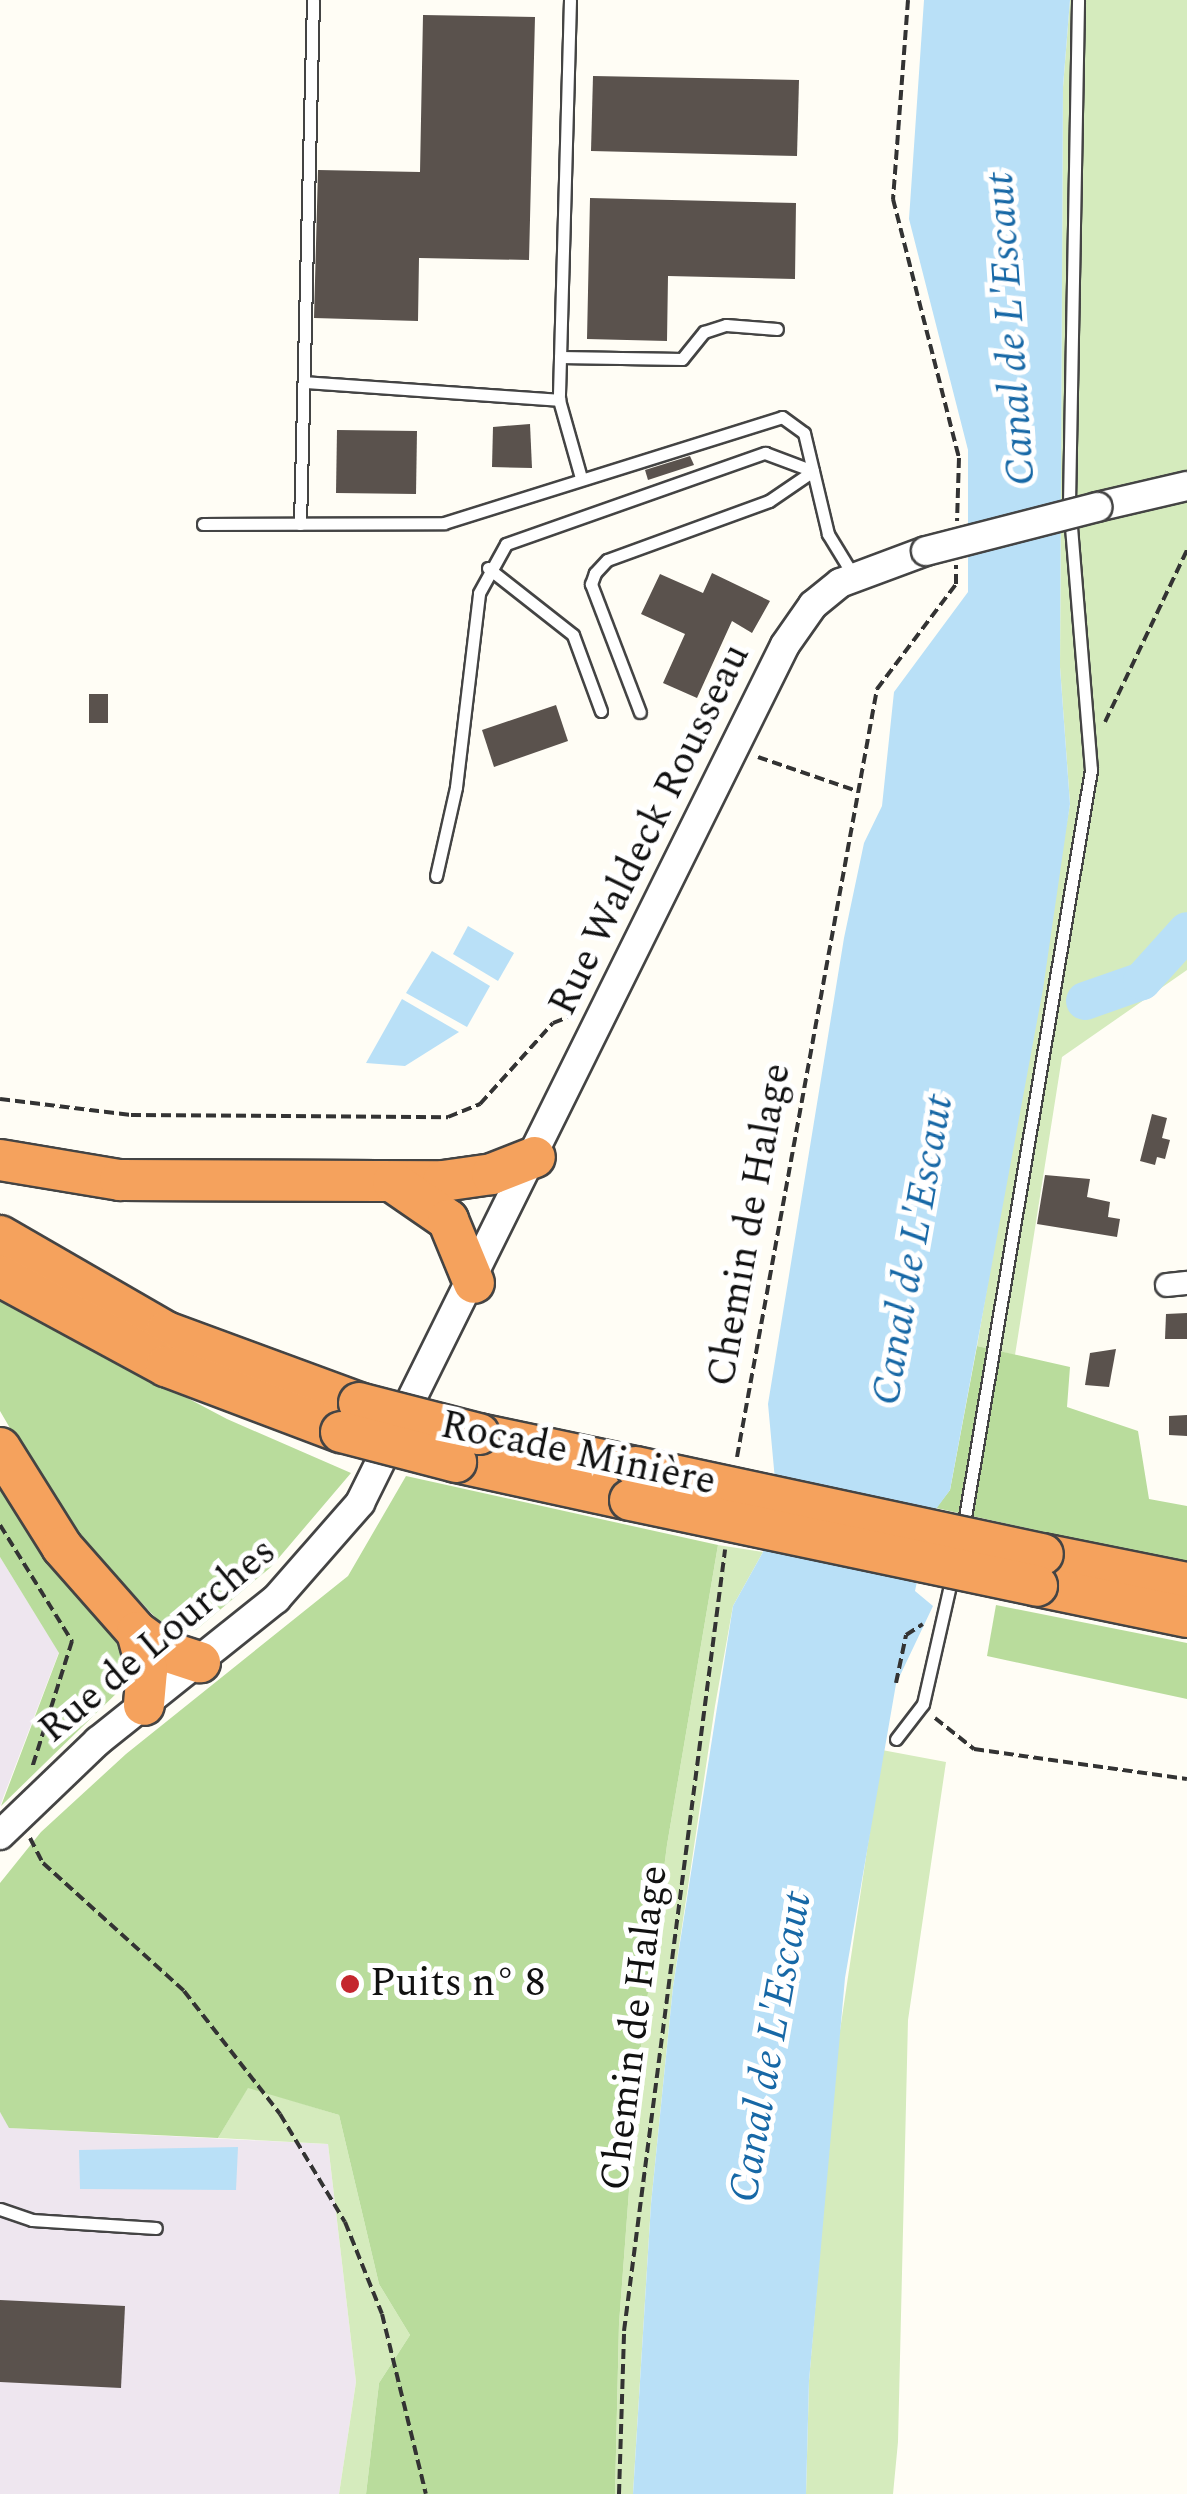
<!DOCTYPE html>
<meta charset="utf-8">
<style>
body{margin:0}
#map{position:relative;width:1187px;height:2494px;overflow:hidden;background:#fffdf5;font-family:Spectral,serif}
div>[style]{position:absolute}
.industrial>*{inset:0;background:#eee6ef}
.green>*{inset:0;background:#d5ebbd}
.forest>*{inset:0;background:#b9dc9c}
.water>*{inset:0;background:#b9e0f7}
.river>*{height:38px;margin:-19px;padding:0 19px;transform-origin:19px;border-radius:19px;background:#b9e0f7}
.building>*{inset:0;background:#5a524d}
.path>*{height:4px;margin-top:-2px;transform-origin:0;background:repeating-linear-gradient(90deg,#333 0 10px,transparent 0 15px)}
.roads{filter:drop-shadow(2px 0 #444) drop-shadow(-2px 0 #444) drop-shadow(0 2px #444) drop-shadow(0 -2px #444)}
.service>*{height:11px;margin:-5.5px;padding:0 5.5px;transform-origin:5.5px;border-radius:5.5px;background:#fff}
.minor>*{height:22px;margin:-11px;padding:0 11px;transform-origin:11px;border-radius:11px;background:#fff}
.tertiary>*{height:28px;margin:-14px;padding:0 14px;transform-origin:14px;border-radius:14px;background:#fff}
.motorway>*{height:40px;margin:-20px;padding:0 20px;transform-origin:20px;border-radius:20px;background:#f5a25d}
.bridges{filter:drop-shadow(2px 0 #444) drop-shadow(-2px 0 #444) drop-shadow(0 2px #444) drop-shadow(0 -2px #444)}
.tertiary-bridge>*{height:28px;margin:-14px;padding:0 14px;transform-origin:14px;border-radius:14px;background:#fff}
.motorway-bridge>*{height:40px;margin:-20px;padding:0 20px;transform-origin:20px;border-radius:20px;background:#f5a25d}
.dots>*{width:28px;height:28px;translate:-50% -50%;box-sizing:border-box;border:5px solid #fff;border-radius:50%}
span{translate:-50% -50%;white-space:nowrap;text-align:center;line-height:1.15;-webkit-text-stroke:10px #fff;paint-order:stroke}
.street-label{font-size:40px;color:#111}
.poi-label{font-size:40px;color:#111}
.left{translate:0 -50%;text-align:left}
.water-label{font-size:42px;color:#1768a6;font-style:italic}
</style>
<div id="map">
<div class="industrial">
<i style="clip-path:polygon(0 1557px,59px 1652px,0 1806px)"></i>
<i style="clip-path:polygon(0 2112px,10px 2128px,328px 2144px,356px 2382px,339px 2494px,0 2494px)"></i>
</div>
<div class="green">
<i style="clip-path:polygon(1070px 0,1187px 0,1187px 970px,1062px 1057px,1015px 1355px,977px 1346px,1070px 804px,1060px 667px,1063px 87px)"></i>
<i style="clip-path:polygon(718px 1545px,763px 1552px,733px 1606px,715px 1706px,673px 1987px,651px 2204px,633px 2494px,615px 2494px,619px 2324px,638px 2071px,667px 1845px)"></i>
<i style="clip-path:polygon(882px 1750px,946px 1762px,908px 2020px,898px 2442px,893px 2494px,806px 2494px,809px 2381px,836px 2057px)"></i>
<i style="clip-path:polygon(248px 2087px,339px 2115px,379px 2284px,410px 2335px,379px 2383px,366px 2494px,339px 2494px,356px 2382px,328px 2144px,218px 2138px)"></i>
</div>
<div class="forest">
<i style="clip-path:polygon(0 1299px,227px 1419px,351px 1473px,271px 1567px,196px 1630px,170px 1633px,63px 1519px,0 1411px)"></i>
<i style="clip-path:polygon(977px 1346px,1070px 1367px,1067px 1407px,1138px 1431px,1149px 1499px,1187px 1506px,1187px 1564px,936px 1508px,950px 1490px)"></i>
<i style="clip-path:polygon(406px 1476px,718px 1545px,667px 1845px,638px 2071px,619px 2324px,615px 2494px,366px 2494px,379px 2383px,410px 2335px,379px 2284px,339px 2115px,248px 2088px,218px 2138px,9px 2128px,0 2112px,0 1883px,41px 1832px,126px 1754px,348px 1576px)"></i>
<i style="clip-path:polygon(0 1483px,91px 1600px,126px 1659px,123px 1687px,1px 1806px,59px 1653px,0 1557px)"></i>
<i style="clip-path:polygon(996px 1605px,1187px 1643px,1187px 1699px,987px 1656px)"></i>
</div>
<div class="water">
<i style="clip-path:polygon(924px 0,1070px 0,1063px 87px,1060px 667px,1070px 804px,1043px 989px,950px 1490px,931px 1516px,915px 1591px,933px 1606px,896px 1684px,845px 1978px,809px 2381px,806px 2494px,633px 2494px,651px 2204px,673px 1987px,733px 1606px,763px 1552px,775px 1480px,768px 1404px,844px 938px,864px 843px,882px 806px,894px 692px,968px 592px,968px 450px,909px 219px)"></i>
<i style="clip-path:polygon(468px 926px,514px 953px,498px 981px,453px 954px)"></i>
<i style="clip-path:polygon(432px 951px,490px 986px,467px 1027px,406px 993px)"></i>
<i style="clip-path:polygon(402px 999px,459px 1032px,405px 1066px,366px 1063px)"></i>
<i style="clip-path:polygon(238px 2147px,236px 2190px,80px 2189px,79px 2150px)"></i>
</div>
<div class="river">
<i style="left:1085px;top:1001px;width:60px;rotate:-19.3deg"></i>
<i style="left:1142px;top:981px;width:67px;rotate:-48deg"></i>
</div>
<div class="building">
<i style="clip-path:polygon(423px 15px,535px 17px,529px 260px,419px 258px,418px 321px,314px 318px,318px 170px,420px 172px)"></i>
<i style="clip-path:polygon(593px 76px,799px 80px,797px 156px,591px 151px)"></i>
<i style="clip-path:polygon(590px 198px,796px 203px,795px 279px,668px 276px,667px 341px,587px 339px)"></i>
<i style="clip-path:polygon(530px 424px,532px 468px,492px 467px,493px 427px)"></i>
<i style="clip-path:polygon(337px 430px,417px 431px,416px 494px,336px 493px)"></i>
<i style="clip-path:polygon(690px 456px,694px 465px,648px 480px,645px 470px)"></i>
<i style="clip-path:polygon(712px 573px,770px 601px,752px 633px,732px 621px,697px 698px,663px 683px,685px 634px,641px 614px,660px 574px,703px 593px)"></i>
<i style="clip-path:polygon(89px 694px,108px 694px,108px 723px,89px 723px)"></i>
<i style="clip-path:polygon(556px 705px,568px 741px,494px 767px,482px 730px)"></i>
<i style="clip-path:polygon(1152px 1114px,1167px 1118px,1162px 1138px,1170px 1140px,1165px 1159px,1157px 1157px,1155px 1165px,1140px 1161px)"></i>
<i style="clip-path:polygon(1045px 1175px,1090px 1179px,1087px 1197px,1110px 1202px,1108px 1217px,1120px 1219px,1117px 1237px,1037px 1224px)"></i>
<i style="clip-path:polygon(1187px 1313px,1187px 1339px,1165px 1339px,1166px 1314px)"></i>
<i style="clip-path:polygon(1116px 1349px,1109px 1387px,1085px 1385px,1090px 1353px)"></i>
<i style="clip-path:polygon(1187px 1415px,1187px 1436px,1169px 1435px,1169px 1416px)"></i>
<i style="clip-path:polygon(0 2300px,125px 2306px,121px 2388px,0 2382px)"></i>
</div>
<div class="path">
<i style="left:908px;top:0;width:200px;rotate:94.3deg"></i>
<i style="left:893px;top:199px;width:267px;rotate:75.7deg"></i>
<i style="left:959px;top:458px;width:63px;rotate:91.8deg"></i>
<i style="left:1105px;top:722px;width:191px;rotate:-64.5deg"></i>
<i style="left:758px;top:757px;width:105px;rotate:19deg"></i>
<i style="left:0;top:1099px;width:132px;rotate:7deg"></i>
<i style="left:131px;top:1115px;width:317px;rotate:0.4deg"></i>
<i style="left:448px;top:1117px;width:35px;rotate:-22deg"></i>
<i style="left:480px;top:1104px;width:109px;rotate:-48deg"></i>
<i style="left:553px;top:1023px;width:28px;rotate:-21deg"></i>
<i style="left:737px;top:1457px;width:781px;rotate:-79.67deg"></i>
<i style="left:877px;top:689px;width:131px;rotate:-53deg"></i>
<i style="left:956px;top:584px;width:19px;rotate:-90deg"></i>
<i style="left:0;top:1525px;width:137px;rotate:58.2deg"></i>
<i style="left:72px;top:1641px;width:133px;rotate:107.5deg"></i>
<i style="left:896px;top:1683px;width:49px;rotate:-78.2deg"></i>
<i style="left:906px;top:1635px;width:20px;rotate:-33deg"></i>
<i style="left:935px;top:1718px;width:50px;rotate:38.5deg"></i>
<i style="left:974px;top:1749px;width:215px;rotate:8deg"></i>
<i style="left:30px;top:1838px;width:28px;rotate:63deg"></i>
<i style="left:43px;top:1863px;width:190px;rotate:42.2deg"></i>
<i style="left:184px;top:1991px;width:156px;rotate:52deg"></i>
<i style="left:280px;top:2114px;width:126px;rotate:59deg"></i>
<i style="left:345px;top:2222px;width:99px;rotate:68.1deg"></i>
<i style="left:382px;top:2314px;width:185px;rotate:76.3deg"></i>
<i style="left:619px;top:2494px;width:163px;rotate:-88.2deg"></i>
<i style="left:624px;top:2331px;width:788px;rotate:-82.63deg"></i>
</div>
<div class="roads">
<div class="service">
<i style="left:570px;top:0;width:400px;rotate:91.6deg"></i>
<i style="left:559px;top:400px;width:81px;rotate:74.2deg"></i>
<i style="left:560px;top:357px;width:122px;rotate:0.9deg"></i>
<i style="left:682px;top:359px;width:35px;rotate:-51deg"></i>
<i style="left:704px;top:332px;width:23px;rotate:-18deg"></i>
<i style="left:726px;top:325px;width:51px;rotate:4.5deg"></i>
<i style="left:304px;top:382px;width:256px;rotate:4deg"></i>
<i style="left:203px;top:524px;width:241px;rotate:-0.2deg"></i>
<i style="left:444px;top:523px;width:354px;rotate:-17.4deg"></i>
<i style="left:782px;top:417px;width:27px;rotate:36deg"></i>
<i style="left:804px;top:433px;width:104px;rotate:76.6deg"></i>
<i style="left:828px;top:534px;width:48px;rotate:58.6deg"></i>
<i style="left:300px;top:524px;width:524px;rotate:-88.58deg"></i>
<i style="left:488px;top:568px;width:108px;rotate:38.2deg"></i>
<i style="left:573px;top:635px;width:81px;rotate:69.8deg"></i>
<i style="left:436px;top:876px;width:91px;rotate:-77.3deg"></i>
<i style="left:456px;top:787px;width:195px;rotate:-83.2deg"></i>
<i style="left:479px;top:593px;width:56px;rotate:-61.1deg"></i>
<i style="left:506px;top:544px;width:275px;rotate:-19.4deg"></i>
<i style="left:765px;top:453px;width:51px;rotate:20.6deg"></i>
<i style="left:813px;top:471px;width:53px;rotate:145.7deg"></i>
<i style="left:769px;top:501px;width:172px;rotate:160deg"></i>
<i style="left:607px;top:560px;width:18px;rotate:133deg"></i>
<i style="left:595px;top:573px;width:12px;rotate:110deg"></i>
<i style="left:591px;top:584px;width:137px;rotate:69.1deg"></i>
<i style="left:963px;top:1529px;width:770px;rotate:-80.43deg"></i>
<i style="left:1091px;top:770px;width:268px;rotate:-94.7deg"></i>
<i style="left:1069px;top:503px;width:503px;rotate:-88.97deg"></i>
<i style="left:896px;top:1739px;width:44px;rotate:-52.4deg"></i>
<i style="left:923px;top:1704px;width:131px;rotate:-77.2deg"></i>
<i style="left:0;top:2209px;width:34px;rotate:19deg"></i>
<i style="left:32px;top:2220px;width:124px;rotate:3.7deg"></i>
</div>
<div class="minor">
<i style="left:1167px;top:1285px;width:20px;rotate:-6deg"></i>
</div>
<div class="tertiary">
<i style="left:1097px;top:507px;width:92px;rotate:-13.1deg"></i>
<i style="left:0;top:1835px;width:136px;rotate:-43.8deg"></i>
<i style="left:98px;top:1741px;width:228px;rotate:-38.6deg"></i>
<i style="left:276px;top:1599px;width:128px;rotate:-48.8deg"></i>
<i style="left:360px;top:1503px;width:957px;rotate:-63.65deg"></i>
<i style="left:785px;top:645px;width:49px;rotate:-55deg"></i>
<i style="left:813px;top:605px;width:35px;rotate:-39deg"></i>
<i style="left:840px;top:583px;width:92px;rotate:-20.4deg"></i>
</div>
<div class="motorway">
<i style="left:0;top:1160px;width:122px;rotate:9.5deg"></i>
<i style="left:120px;top:1180px;width:323px;rotate:0.2deg"></i>
<i style="left:443px;top:1181px;width:49px;rotate:-8.1deg"></i>
<i style="left:492px;top:1174px;width:46px;rotate:-21.6deg"></i>
<i style="left:393px;top:1182px;width:67px;rotate:34.6deg"></i>
<i style="left:448px;top:1220px;width:68px;rotate:67.6deg"></i>
<i style="left:0;top:1236px;width:192px;rotate:30deg"></i>
<i style="left:166px;top:1332px;width:206px;rotate:20.2deg"></i>
<i style="left:0;top:1276px;width:189px;rotate:28.5deg"></i>
<i style="left:166px;top:1366px;width:187px;rotate:20.7deg"></i>
<i style="left:479px;top:1434px;width:160px;rotate:11.9deg"></i>
<i style="left:0;top:1448px;width:117px;rotate:57.9deg"></i>
<i style="left:62px;top:1547px;width:113px;rotate:48.6deg"></i>
<i style="left:137px;top:1632px;width:31px;rotate:36deg"></i>
<i style="left:162px;top:1650px;width:40px;rotate:18deg"></i>
<i style="left:456px;top:1462px;width:178px;rotate:12.3deg"></i>
<i style="left:1043px;top:1554px;width:147px;rotate:11.4deg"></i>
<i style="left:1037px;top:1586px;width:153px;rotate:11.7deg"></i>
<i style="left:137px;top:1632px;width:39px;rotate:75deg"></i>
<i style="left:147px;top:1670px;width:35px;rotate:95deg"></i>
</div>
</div>
<div class="bridges">
<div class="tertiary-bridge">
<i style="left:926px;top:551px;width:177px;rotate:-14.4deg"></i>
</div>
<div class="motorway-bridge">
<i style="left:359px;top:1403px;width:124px;rotate:14.5deg"></i>
<i style="left:341px;top:1432px;width:119px;rotate:14.6deg"></i>
<i style="left:636px;top:1467px;width:416px;rotate:12.1deg"></i>
<i style="left:630px;top:1500px;width:416px;rotate:11.9deg"></i>
</div>
</div>
<div class="dots">
<i style="left:350px;top:1984px;background:#c4262e"></i>
</div>
<div class="street-label">
<span style="left:650px;top:830px;rotate:-64deg">Rue Waldeck Rousseau</span>
<span style="left:750px;top:1225px;rotate:-80deg">Chemin de Halage</span>
<span style="left:578px;top:1454px;rotate:12deg">Rocade Minière</span>
<span style="left:158px;top:1641px;rotate:-40deg">Rue de Lourches</span>
<span style="left:635px;top:2028px;rotate:-83deg">Chemin de Halage</span>
</div>
<div class="poi-label">
<span class="left" style="left:370px;top:1984px">Puits n° 8</span>
</div>
<div class="water-label">
<span style="left:1011px;top:329px;rotate:-94deg">Canal de L'Escaut</span>
<span style="left:913px;top:1250px;rotate:-80deg">Canal de L'Escaut</span>
<span style="left:771px;top:2047px;rotate:-80deg">Canal de L'Escaut</span>
</div>
</div>
